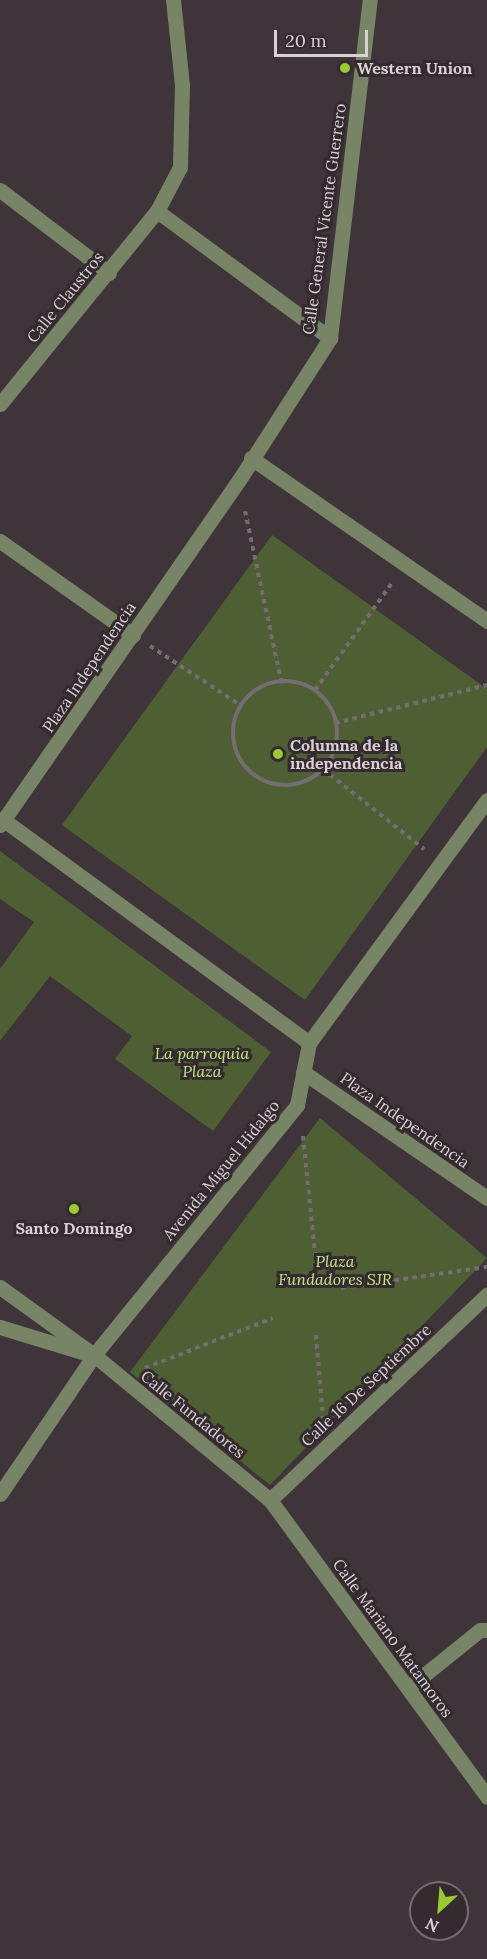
<!DOCTYPE html>
<style>
body{margin:0}
#map{position:relative;width:487px;height:1959px;overflow:hidden;background:#3e3439;font-family:Lora,serif}
div>[style]{position:absolute}
.green>*{inset:0;background:#4e5f33}
.path>*{height:4px;margin-top:-2px;transform-origin:0;background:repeating-linear-gradient(90deg,#756d71 0 4.5px,transparent 0 9px)}
.path>.ring{margin:-2px;padding:0;box-sizing:content-box;background:none;border:4px solid #756d71;border-radius:50%}
.minor>*{height:15px;margin:-7.5px;padding:0 7.5px;transform-origin:7.5px;border-radius:7.5px;background:#778465}
.dots>*{width:16px;height:16px;translate:-50% -50%;box-sizing:border-box;border:3px solid #342a2f;border-radius:50%}
span{translate:-50% -50%;white-space:nowrap;text-align:center;line-height:1.15;-webkit-text-stroke:6px #342a2f;paint-order:stroke}
.poi-label{font-size:16px;color:#d8d2d5;font-weight:700}
.left{translate:0 -50%;text-align:left}
.street-label{font-size:16px;color:#d8d2d5}
.park-label{font-size:16px;color:#c3ea82;font-style:italic}
.north{position:absolute;left:409px;top:1881px;width:60px;height:60px;box-sizing:border-box;background:#342a2f;border:2px solid #766d71;border-radius:50%;rotate:206deg;font-size:16px;font-weight:700;line-height:24px;text-align:center;color:#d8d2d5}
.north::after{content:'';display:block;margin:auto;width:21px;height:27px;background:#9bcb33;clip-path:polygon(50% 0,100% 100%,50% 72%,0 100%)}
.scale{position:absolute;left:274px;top:30px;width:94px;height:27px;box-sizing:border-box;border:3px solid #d8d2d5;border-top:0;padding-left:8px;font-size:18px;line-height:21px;white-space:nowrap;color:#d8d2d5;-webkit-text-stroke:4px #342a2f;paint-order:stroke}
</style>
<div id="map">
<div class="green">
<i style="clip-path:polygon(272px 535px,487px 689px,487px 747px,305px 1000px,62px 825px)"></i>
<i style="clip-path:polygon(0 851px,271px 1052px,213px 1131px,115px 1059px,132px 1036px,50px 976px,0 1041px,0 969px,34px 922px,0 899px)"></i>
<i style="clip-path:polygon(320px 1118px,487px 1258px,270px 1485px,130px 1372px)"></i>
</div>
<div class="path">
<i style="left:245px;top:511px;width:173px;rotate:78deg"></i>
<i style="left:150px;top:646px;width:108px;rotate:33.2deg"></i>
<i class="ring" style="left:233px;top:681px;width:100px;height:100px"></i>
<i style="left:315px;top:690px;width:132px;rotate:-54.3deg"></i>
<i style="left:335px;top:723px;width:157px;rotate:-14deg"></i>
<i style="left:323px;top:769px;width:129px;rotate:38.4deg"></i>
<i style="left:303px;top:1136px;width:130px;rotate:84.2deg"></i>
<i style="left:341px;top:1288px;width:148px;rotate:-8.2deg"></i>
<i style="left:316px;top:1335px;width:83px;rotate:85.2deg"></i>
<i style="left:145px;top:1368px;width:137px;rotate:-21.3deg"></i>
</div>
<div class="minor">
<i style="left:0;top:190px;width:137px;rotate:37.3deg"></i>
<i style="left:157px;top:211px;width:215px;rotate:36.3deg"></i>
<i style="left:0;top:404px;width:249px;rotate:-50.9deg"></i>
<i style="left:157px;top:211px;width:50px;rotate:-62.4deg"></i>
<i style="left:180px;top:167px;width:82px;rotate:-88.6deg"></i>
<i style="left:182px;top:85px;width:85px;rotate:-96deg"></i>
<i style="left:251px;top:458px;width:287px;rotate:34.6deg"></i>
<i style="left:0;top:541px;width:163px;rotate:35.3deg"></i>
<i style="left:5px;top:821px;width:376px;rotate:36.1deg"></i>
<i style="left:0;top:825px;width:420px;rotate:-55.3deg"></i>
<i style="left:239px;top:480px;width:169px;rotate:-57.3deg"></i>
<i style="left:330px;top:338px;width:340px;rotate:-83.3deg"></i>
<i style="left:303px;top:1072px;width:223px;rotate:34.4deg"></i>
<i style="left:0;top:1287px;width:116px;rotate:35.9deg"></i>
<i style="left:94px;top:1355px;width:228px;rotate:39.5deg"></i>
<i style="left:270px;top:1500px;width:368px;rotate:53.8deg"></i>
<i style="left:0;top:1327px;width:86px;rotate:17deg"></i>
<i style="left:0;top:1494px;width:168px;rotate:-55.9deg"></i>
<i style="left:94px;top:1355px;width:322px;rotate:-50.9deg"></i>
<i style="left:297px;top:1105px;width:63px;rotate:-79deg"></i>
<i style="left:309px;top:1043px;width:301px;rotate:-53.8deg"></i>
<i style="left:270px;top:1500px;width:299px;rotate:-43.4deg"></i>
<i style="left:408px;top:1688px;width:92px;rotate:-38.9deg"></i>
<i style="left:480px;top:1630px;width:7px"></i>
</div>
<div class="dots">
<i style="left:345px;top:68px;background:#9bcb33"></i>
<i style="left:278px;top:754px;background:#9bcb33"></i>
<i style="left:74px;top:1209px;background:#9bcb33"></i>
</div>
<div class="poi-label">
<span class="left" style="left:357px;top:68px">Western Union</span>
<span class="left" style="left:290px;top:754px">Columna de la<br>independencia</span>
<span style="left:74px;top:1228px">Santo Domingo</span>
</div>
<div class="street-label">
<span style="left:324px;top:219px;rotate:-82deg">Calle General Vicente Guerrero</span>
<span style="left:65px;top:297px;rotate:-51deg">Calle Claustros</span>
<span style="left:89px;top:667px;rotate:-56deg">Plaza Independencia</span>
<span style="left:405px;top:1120px;rotate:35deg">Plaza Independencia</span>
<span style="left:221px;top:1170px;rotate:-51deg">Avenida Miguel Hidalgo</span>
<span style="left:366px;top:1385px;rotate:-43deg">Calle 16 De Septiembre</span>
<span style="left:193px;top:1414px;rotate:39deg">Calle Fundadores</span>
<span style="left:393px;top:1638px;rotate:54deg">Calle Mariano Matamoros</span>
</div>
<div class="park-label">
<span style="left:202px;top:1062px">La parroquia<br>Plaza</span>
<span style="left:335px;top:1270px">Plaza<br>Fundadores SJR</span>
</div>
<div class="north">N</div>
<div class="scale">20 m</div>
</div>
